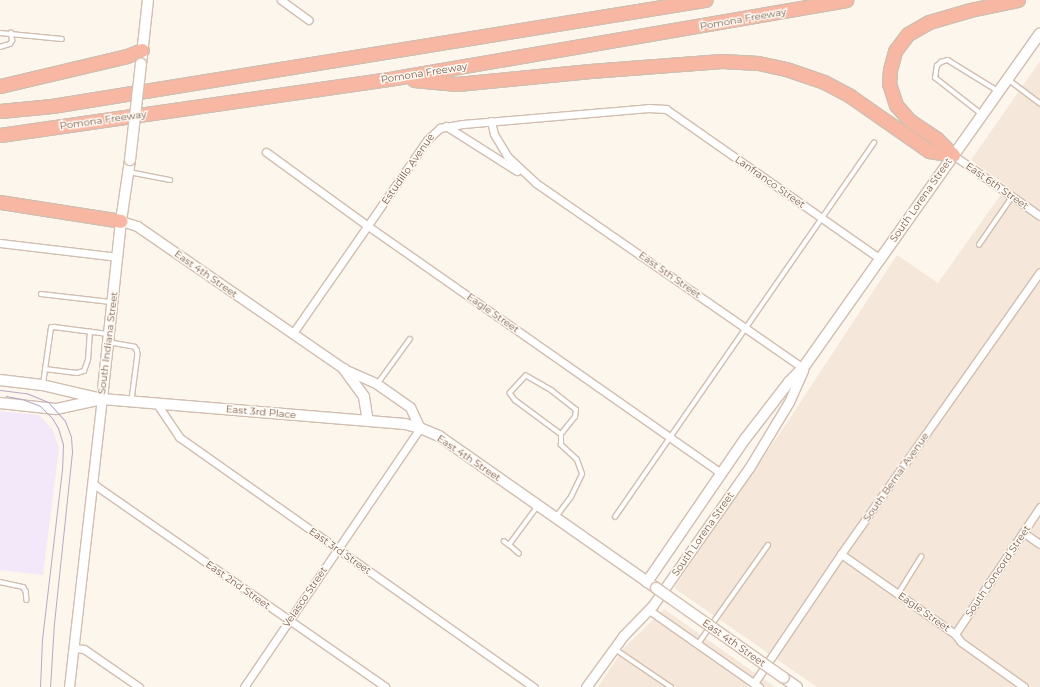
<!DOCTYPE html>
<style>
body{margin:0}
#map{position:relative;width:1040px;height:687px;overflow:hidden;background:#fdf6ec;font-family:Montserrat,sans-serif}
div>[style]{position:absolute}
.residential>*{inset:0;background:#f5e8da}
.education>*{inset:0;background:#f3e8fa}
.roads{filter:drop-shadow(1px 0 #d1beb0) drop-shadow(-1px 0 #d1beb0) drop-shadow(0 1px #d1beb0) drop-shadow(0 -1px #d1beb0)}
.service>*{height:3.5px;margin:-1.75px;padding:0 1.75px;transform-origin:1.75px;border-radius:1.75px;background:#fff}
.minor>*{height:7px;margin:-3.5px;padding:0 3.5px;transform-origin:3.5px;border-radius:3.5px;background:#fff}
.tertiary>*{height:9px;margin:-4.5px;padding:0 4.5px;transform-origin:4.5px;border-radius:4.5px;background:#fff}
.secondary>*{height:10px;margin:-5px;padding:0 5px;transform-origin:5px;border-radius:5px;background:#fff}
.motorway>*{height:13px;margin:-6.5px;padding:0 6.5px;transform-origin:6.5px;border-radius:6.5px;background:#f7b7a3}
.tram>*{height:1px;margin:-0.5px;padding:0 0.5px;transform-origin:0.5px;border-radius:0.5px;background:#b9a8c9}
.bridges{filter:drop-shadow(1px 0 #d6c0b0) drop-shadow(-1px 0 #d6c0b0) drop-shadow(0 1px #d6c0b0) drop-shadow(0 -1px #d6c0b0)}
.secondary-bridge>*{height:10px;margin:-5px;padding:0 5px;transform-origin:5px;border-radius:5px;background:#fff}
span{translate:-50% -50%;white-space:nowrap;text-align:center;line-height:1.15;-webkit-text-stroke:3px #fffaf3;paint-order:stroke}
.street-label{font-size:10px;color:#7a5c4d}
</style>
<div id="map">
<div class="residential">
<i style="clip-path:polygon(1040px 61px,1040px 687px,817px 687px,674px 588px,792px 415px,897px 255px,938px 283px,1007px 186px,971px 160px)"></i>
<i style="clip-path:polygon(664px 609px,775px 687px,598px 687px,624px 648px)"></i>
</div>
<div class="education">
<i style="clip-path:polygon(0 411px,39px 415px,53px 430px,59px 448px,43px 575px,0 570px)"></i>
</div>
<div class="roads">
<div class="service">
<i style="left:0;top:33px;width:62px;rotate:5.5deg"></i>
<i style="left:0;top:47px;width:10px;rotate:-17deg"></i>
<i style="left:10px;top:44px;width:4px;rotate:-56deg"></i>
<i style="left:12px;top:41px;width:8px;rotate:-97deg"></i>
<i style="left:1009px;top:80px;width:39px;rotate:37deg"></i>
<i style="left:981px;top:114px;width:58px;rotate:-142deg"></i>
<i style="left:935px;top:78px;width:12px;rotate:-81deg"></i>
<i style="left:937px;top:66px;width:6px;rotate:-45deg"></i>
<i style="left:941px;top:62px;width:7px;rotate:-16deg"></i>
<i style="left:948px;top:60px;width:59px;rotate:31.8deg"></i>
<i style="left:129px;top:172px;width:42px;rotate:11deg"></i>
<i style="left:979px;top:245px;width:58px;rotate:-55.5deg"></i>
<i style="left:41px;top:294px;width:70px;rotate:6.5deg"></i>
<i style="left:108px;top:342px;width:27px;rotate:10deg"></i>
<i style="left:135px;top:347px;width:4px;rotate:56deg"></i>
<i style="left:137px;top:350px;width:4px;rotate:76deg"></i>
<i style="left:138px;top:354px;width:46px;rotate:97.4deg"></i>
<i style="left:45px;top:369px;width:32px;rotate:7deg"></i>
<i style="left:77px;top:373px;width:7px;rotate:-16deg"></i>
<i style="left:84px;top:371px;width:12px;rotate:-70deg"></i>
<i style="left:88px;top:360px;width:28px;rotate:-86deg"></i>
<i style="left:378px;top:383px;width:54px;rotate:-54deg"></i>
<i style="left:43px;top:384px;width:57px;rotate:-81.9deg"></i>
<i style="left:51px;top:328px;width:3px;rotate:-18deg"></i>
<i style="left:54px;top:327px;width:54px;rotate:7.4deg"></i>
<i style="left:556px;top:517px;width:25px;rotate:-53deg"></i>
<i style="left:571px;top:497px;width:25px;rotate:-64deg"></i>
<i style="left:582px;top:474px;width:15px;rotate:-110deg"></i>
<i style="left:577px;top:460px;width:22px;rotate:-137deg"></i>
<i style="left:561px;top:445px;width:11px;rotate:-90deg"></i>
<i style="left:561px;top:434px;width:22px;rotate:-51deg"></i>
<i style="left:575px;top:417px;width:7px;rotate:-82deg"></i>
<i style="left:576px;top:410px;width:31px;rotate:-142deg"></i>
<i style="left:552px;top:391px;width:30px;rotate:-150deg"></i>
<i style="left:526px;top:376px;width:23px;rotate:133deg"></i>
<i style="left:510px;top:393px;width:9px;rotate:54deg"></i>
<i style="left:515px;top:400px;width:57px;rotate:36.5deg"></i>
<i style="left:615px;top:517px;width:455px;rotate:-55.3deg"></i>
<i style="left:504px;top:541px;width:6px;rotate:39deg"></i>
<i style="left:519px;top:554px;width:13px;rotate:-138deg"></i>
<i style="left:509px;top:545px;width:47px;rotate:-53.6deg"></i>
<i style="left:0;top:582px;width:24px;rotate:12deg"></i>
<i style="left:23px;top:587px;width:5px;rotate:53deg"></i>
<i style="left:26px;top:591px;width:9px;rotate:84deg"></i>
<i style="left:898px;top:594px;width:44px;rotate:-58.1deg"></i>
<i style="left:698px;top:644px;width:121px;rotate:-54.7deg"></i>
<i style="left:615px;top:649px;width:68px;rotate:34.2deg"></i>
</div>
<div class="minor">
<i style="left:281px;top:0;width:34px;rotate:36deg"></i>
<i style="left:491px;top:121px;width:13px;rotate:77deg"></i>
<i style="left:494px;top:134px;width:26px;rotate:59deg"></i>
<i style="left:507px;top:156px;width:40px;rotate:43deg"></i>
<i style="left:536px;top:183px;width:325px;rotate:34.7deg"></i>
<i style="left:446px;top:126px;width:84px;rotate:32.4deg"></i>
<i style="left:266px;top:152px;width:126px;rotate:36deg"></i>
<i style="left:368px;top:226px;width:431px;rotate:35deg"></i>
<i style="left:953px;top:155px;width:106px;rotate:35deg"></i>
<i style="left:0;top:243px;width:119px;rotate:6.8deg"></i>
<i style="left:293px;top:333px;width:235px;rotate:-55.2deg"></i>
<i style="left:427px;top:140px;width:18px;rotate:-43deg"></i>
<i style="left:440px;top:128px;width:23px;rotate:-10deg"></i>
<i style="left:463px;top:124px;width:186px;rotate:-4.9deg"></i>
<i style="left:648px;top:108px;width:18px;rotate:3deg"></i>
<i style="left:666px;top:109px;width:261px;rotate:35deg"></i>
<i style="left:157px;top:404px;width:40px;rotate:56deg"></i>
<i style="left:179px;top:437px;width:434px;rotate:35.2deg"></i>
<i style="left:92px;top:483px;width:357px;rotate:34.8deg"></i>
<i style="left:1024px;top:533px;width:19px;rotate:35deg"></i>
<i style="left:841px;top:554px;width:139px;rotate:35.1deg"></i>
<i style="left:955px;top:634px;width:10px;rotate:53deg"></i>
<i style="left:961px;top:642px;width:77px;rotate:35.5deg"></i>
<i style="left:649px;top:610px;width:134px;rotate:35deg"></i>
<i style="left:955px;top:634px;width:153px;rotate:-56.2deg"></i>
<i style="left:74px;top:648px;width:10px;rotate:6deg"></i>
<i style="left:84px;top:649px;width:67px;rotate:34.6deg"></i>
<i style="left:754px;top:683px;width:156px;rotate:-56deg"></i>
<i style="left:841px;top:554px;width:345px;rotate:-54.8deg"></i>
<i style="left:244px;top:687px;width:313px;rotate:-55.8deg"></i>
</div>
<div class="tertiary">
<i style="left:121px;top:221px;width:17px;rotate:17deg"></i>
<i style="left:137px;top:226px;width:252px;rotate:34.6deg"></i>
<i style="left:344px;top:369px;width:36px;rotate:24deg"></i>
<i style="left:377px;top:384px;width:40px;rotate:34.9deg"></i>
<i style="left:410px;top:407px;width:23px;rotate:65deg"></i>
<i style="left:69px;top:687px;width:290px;rotate:-83.5deg"></i>
<i style="left:586px;top:687px;width:63px;rotate:-54deg"></i>
<i style="left:623px;top:636px;width:43px;rotate:-45.9deg"></i>
<i style="left:653px;top:605px;width:167px;rotate:-55deg"></i>
<i style="left:749px;top:468px;width:77px;rotate:-58.8deg"></i>
<i style="left:789px;top:402px;width:35px;rotate:-66deg"></i>
</div>
<div class="secondary">
<i style="left:141px;top:64px;width:64px;rotate:-83.8deg"></i>
<i style="left:344px;top:369px;width:34px;rotate:54deg"></i>
<i style="left:364px;top:397px;width:24px;rotate:81deg"></i>
<i style="left:0;top:380px;width:42px;rotate:6.8deg"></i>
<i style="left:42px;top:385px;width:62px;rotate:13.1deg"></i>
<i style="left:102px;top:399px;width:304px;rotate:4.7deg"></i>
<i style="left:405px;top:424px;width:16px;rotate:15deg"></i>
<i style="left:420px;top:428px;width:21px;rotate:23deg"></i>
<i style="left:439px;top:436px;width:265px;rotate:35deg"></i>
<i style="left:102px;top:399px;width:179px;rotate:-83.9deg"></i>
<i style="left:121px;top:221px;width:62px;rotate:-81.6deg"></i>
<i style="left:0;top:403px;width:56px;rotate:6.1deg"></i>
<i style="left:56px;top:409px;width:43px;rotate:-12.1deg"></i>
<i style="left:647px;top:582px;width:173px;rotate:-55.6deg"></i>
<i style="left:745px;top:439px;width:72px;rotate:-52.3deg"></i>
<i style="left:789px;top:382px;width:20px;rotate:-45deg"></i>
<i style="left:803px;top:368px;width:410px;rotate:-54.7deg"></i>
<i style="left:784px;top:678px;width:16px;rotate:35deg"></i>
</div>
<div class="motorway">
<i style="left:414px;top:80px;width:43px;rotate:5.3deg"></i>
<i style="left:457px;top:84px;width:134px;rotate:-5.6deg"></i>
<i style="left:590px;top:71px;width:132px;rotate:-4.3deg"></i>
<i style="left:722px;top:61px;width:36px;rotate:3deg"></i>
<i style="left:758px;top:63px;width:29px;rotate:12deg"></i>
<i style="left:786px;top:69px;width:40px;rotate:18.9deg"></i>
<i style="left:824px;top:82px;width:30px;rotate:28deg"></i>
<i style="left:850px;top:96px;width:96px;rotate:34.8deg"></i>
<i style="left:929px;top:151px;width:24px;rotate:9deg"></i>
<i style="left:0;top:86px;width:130px;rotate:-13.3deg"></i>
<i style="left:127px;top:56px;width:16px;rotate:-22deg"></i>
<i style="left:0;top:111px;width:52px;rotate:-5.5deg"></i>
<i style="left:52px;top:106px;width:662px;rotate:-9.22deg"></i>
<i style="left:0;top:135px;width:399px;rotate:-8.2deg"></i>
<i style="left:395px;top:78px;width:458px;rotate:-9.8deg"></i>
<i style="left:953px;top:155px;width:23px;rotate:-135deg"></i>
<i style="left:937px;top:139px;width:32px;rotate:-146deg"></i>
<i style="left:910px;top:121px;width:21px;rotate:-131deg"></i>
<i style="left:896px;top:105px;width:22px;rotate:-108deg"></i>
<i style="left:889px;top:84px;width:14px;rotate:-86deg"></i>
<i style="left:890px;top:70px;width:20px;rotate:-75deg"></i>
<i style="left:895px;top:51px;width:21px;rotate:-53deg"></i>
<i style="left:908px;top:34px;width:24px;rotate:-30deg"></i>
<i style="left:929px;top:22px;width:43px;rotate:-16.3deg"></i>
<i style="left:970px;top:10px;width:49px;rotate:-11.8deg"></i>
<i style="left:0;top:202px;width:122px;rotate:8.9deg"></i>
</div>
</div>
<div class="tram">
<i style="left:0;top:390px;width:26px;rotate:7deg"></i>
<i style="left:26px;top:393px;width:24px;rotate:22deg"></i>
<i style="left:48px;top:402px;width:25px;rotate:48deg"></i>
<i style="left:65px;top:421px;width:17px;rotate:69deg"></i>
<i style="left:71px;top:437px;width:15px;rotate:86deg"></i>
<i style="left:72px;top:452px;width:171px;rotate:96deg"></i>
<i style="left:54px;top:622px;width:65px;rotate:93.5deg"></i>
<i style="left:6px;top:396px;width:16px;rotate:11deg"></i>
<i style="left:22px;top:399px;width:19px;rotate:21deg"></i>
<i style="left:40px;top:406px;width:17px;rotate:45deg"></i>
<i style="left:52px;top:418px;width:12px;rotate:59deg"></i>
<i style="left:58px;top:428px;width:17px;rotate:73deg"></i>
<i style="left:63px;top:444px;width:25px;rotate:92deg"></i>
<i style="left:62px;top:469px;width:171px;rotate:96.7deg"></i>
<i style="left:42px;top:639px;width:48px;rotate:92.4deg"></i>
</div>
<div class="bridges">
<div class="secondary-bridge">
<i style="left:130px;top:160px;width:97px;rotate:-83.5deg"></i>
<i style="left:656px;top:588px;width:156px;rotate:35.1deg"></i>
</div>
</div>
<div class="street-label">
<span style="left:743px;top:19px;rotate:-10deg">Pomona Freeway</span>
<span style="left:424px;top:73px;rotate:-9deg">Pomona Freeway</span>
<span style="left:103px;top:120px;rotate:-8deg">Pomona Freeway</span>
<span style="left:408px;top:169px;rotate:-55deg">Estudillo Avenue</span>
<span style="left:770px;top:182px;rotate:35deg">Lanfranco Street</span>
<span style="left:997px;top:186px;rotate:35deg">East 6th Street</span>
<span style="left:921px;top:200px;rotate:-55deg">South Lorena Street</span>
<span style="left:206px;top:274px;rotate:35deg">East 4th Street</span>
<span style="left:670px;top:275px;rotate:35deg">East 5th Street</span>
<span style="left:493px;top:313px;rotate:35deg">Eagle Street</span>
<span style="left:108px;top:343px;rotate:-83deg">South Indiana Street</span>
<span style="left:261px;top:412px;rotate:5deg">East 3rd Place</span>
<span style="left:469px;top:458px;rotate:34deg">East 4th Street</span>
<span style="left:896px;top:477px;rotate:-55deg">South Bernal Avenue</span>
<span style="left:703px;top:534px;rotate:-55deg">South Lorena Street</span>
<span style="left:340px;top:551px;rotate:35deg">East 3rd Street</span>
<span style="left:998px;top:571px;rotate:-56deg">South Concord Street</span>
<span style="left:238px;top:585px;rotate:35deg">East 2nd Street</span>
<span style="left:305px;top:597px;rotate:-56deg">Velasco Street</span>
<span style="left:924px;top:612px;rotate:35deg">Eagle Street</span>
<span style="left:734px;top:643px;rotate:35deg">East 4th Street</span>
</div>
</div>
